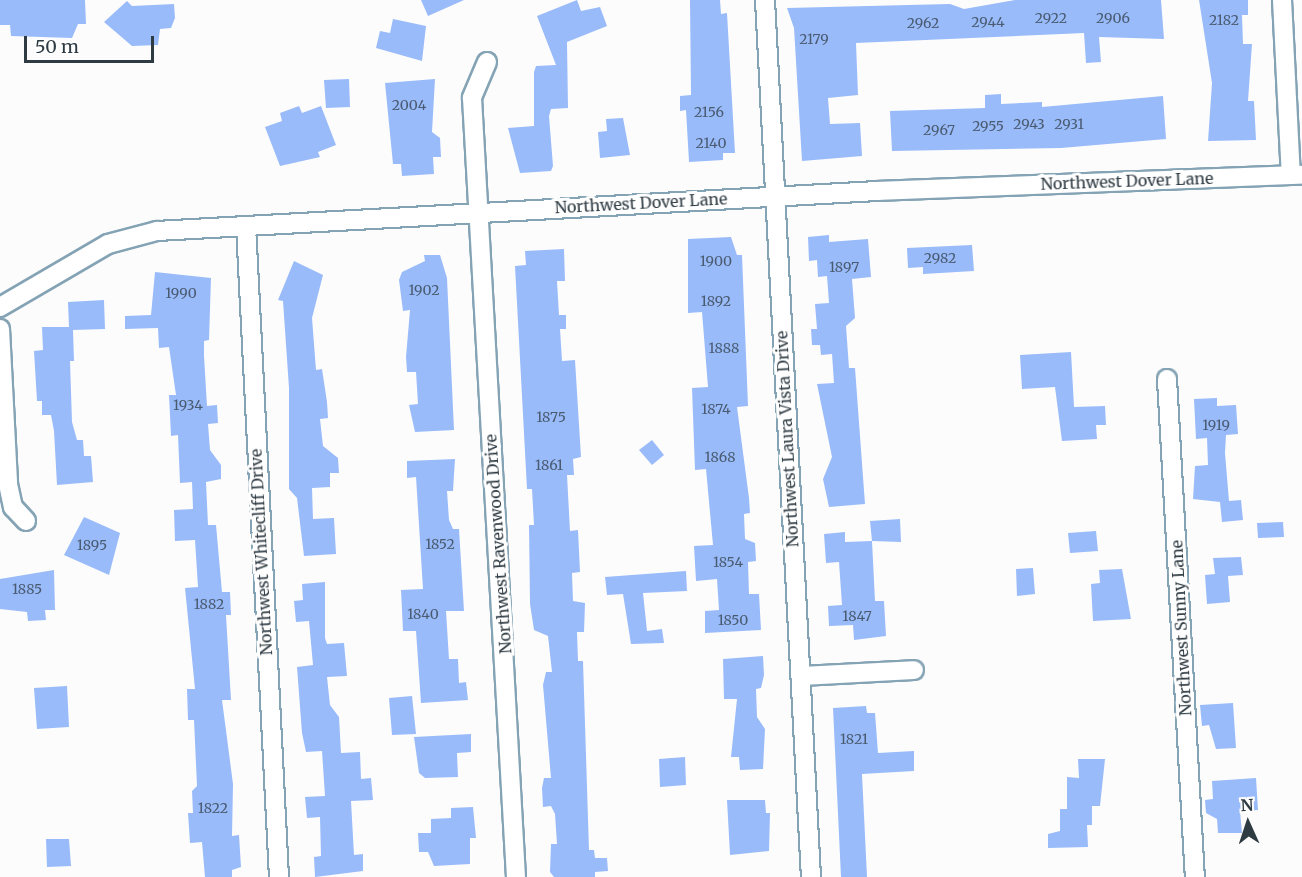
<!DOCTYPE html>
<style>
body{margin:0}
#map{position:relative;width:1302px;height:877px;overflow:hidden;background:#fcfcfc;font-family:Merriweather,serif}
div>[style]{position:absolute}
.building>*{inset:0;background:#99bbfa}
.roads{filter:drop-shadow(2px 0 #84a3b4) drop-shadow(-2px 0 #84a3b4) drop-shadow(0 2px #84a3b4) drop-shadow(0 -2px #84a3b4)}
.minor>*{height:18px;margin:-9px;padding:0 9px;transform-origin:9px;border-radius:9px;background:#fff}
span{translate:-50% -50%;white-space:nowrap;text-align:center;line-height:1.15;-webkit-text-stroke:6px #fff;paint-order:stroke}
.number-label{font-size:14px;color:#4a5b71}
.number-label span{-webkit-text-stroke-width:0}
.street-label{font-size:16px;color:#2f3b43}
.north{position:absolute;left:1218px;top:793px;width:60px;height:60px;-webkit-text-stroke:4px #fff;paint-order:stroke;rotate:357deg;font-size:16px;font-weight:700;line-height:24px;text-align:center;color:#2f3b43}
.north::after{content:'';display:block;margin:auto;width:21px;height:27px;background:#2f3b43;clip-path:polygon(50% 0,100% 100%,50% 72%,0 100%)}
.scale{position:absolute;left:24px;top:36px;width:130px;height:27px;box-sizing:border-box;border:3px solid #2f3b43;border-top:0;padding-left:8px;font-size:18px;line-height:21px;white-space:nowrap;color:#2f3b43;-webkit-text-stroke:4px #fff;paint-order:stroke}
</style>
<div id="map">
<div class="building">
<i style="clip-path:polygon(0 0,85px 0,86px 24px,78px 24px,72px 38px,11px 36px,10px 25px,0 25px)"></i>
<i style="clip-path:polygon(421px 0,464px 0,428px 16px)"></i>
<i style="clip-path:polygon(577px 0,581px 11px,600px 7px,607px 26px,567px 42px,568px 108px,551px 109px,549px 116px,553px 166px,551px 171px,520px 173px,508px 128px,534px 126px,534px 72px,536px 66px,556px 65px,537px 16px)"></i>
<i style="clip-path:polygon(690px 0,720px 0,721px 14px,727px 13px,735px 153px,723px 153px,723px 160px,689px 162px,686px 110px,680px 111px,680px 96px,691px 95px)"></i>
<i style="clip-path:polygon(1015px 0,1161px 0,1164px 39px,1099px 37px,1101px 62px,1086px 63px,1084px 33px,856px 43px,858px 95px,828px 98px,830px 124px,860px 123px,862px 156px,802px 161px,794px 28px,787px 8px,950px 4px,964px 9px)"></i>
<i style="clip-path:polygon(1199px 0,1248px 0,1248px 15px,1242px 15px,1243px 44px,1252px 44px,1248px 101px,1254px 101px,1256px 140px,1208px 141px,1212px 83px)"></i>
<i style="clip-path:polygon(127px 1px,132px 6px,174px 4px,175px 18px,171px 28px,160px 29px,158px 45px,132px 46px,104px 22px)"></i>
<i style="clip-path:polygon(393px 19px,426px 26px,422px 61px,376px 48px,380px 31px,390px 33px)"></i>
<i style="clip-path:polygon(349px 79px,350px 107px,326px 108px,324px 80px)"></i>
<i style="clip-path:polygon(435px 79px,432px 132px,440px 138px,441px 157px,433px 157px,434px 174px,402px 176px,401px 164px,393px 164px,385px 83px)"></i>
<i style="clip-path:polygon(1001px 94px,1001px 104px,1042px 102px,1042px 107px,1163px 96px,1166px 139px,1061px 148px,892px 151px,890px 111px,985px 108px,985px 95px)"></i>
<i style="clip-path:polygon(299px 106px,302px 113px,321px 106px,336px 145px,318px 152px,320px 157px,280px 166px,265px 127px,282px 121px,280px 113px)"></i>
<i style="clip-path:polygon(623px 118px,630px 155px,600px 158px,598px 132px,607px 131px,606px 119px)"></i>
<i style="clip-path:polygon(829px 235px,829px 242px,868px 239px,871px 277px,852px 279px,855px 318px,846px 326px,849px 368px,855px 368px,865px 504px,829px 507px,823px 479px,832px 457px,817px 384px,834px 383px,832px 354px,821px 355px,820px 345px,812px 345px,811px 329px,817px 329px,815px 304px,829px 303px,827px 276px,818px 277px,817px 260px,809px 261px,808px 237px)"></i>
<i style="clip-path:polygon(731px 237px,737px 255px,742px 255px,748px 406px,737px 407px,749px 498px,750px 513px,744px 514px,745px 539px,755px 543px,756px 561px,748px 562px,749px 594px,759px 594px,761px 630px,705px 633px,705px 611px,719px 610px,717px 579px,696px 581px,694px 546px,713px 545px,706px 469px,695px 470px,692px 388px,708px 387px,702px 312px,688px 313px,688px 239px)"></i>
<i style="clip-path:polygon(972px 245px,974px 271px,923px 274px,923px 267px,908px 268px,907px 248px)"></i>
<i style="clip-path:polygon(564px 249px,565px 281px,557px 281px,559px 315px,566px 315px,566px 329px,560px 329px,562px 361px,575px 360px,581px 457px,573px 459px,574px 475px,567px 475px,570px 531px,578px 530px,580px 572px,572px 573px,573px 601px,585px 603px,584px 632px,577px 632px,578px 661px,583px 661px,589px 850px,594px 850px,595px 858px,607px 858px,608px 871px,595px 872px,595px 877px,554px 877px,550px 872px,551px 844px,557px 844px,555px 814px,551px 806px,543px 807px,542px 788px,544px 778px,551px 778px,543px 685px,546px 672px,552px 672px,548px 636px,534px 630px,530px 604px,529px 525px,534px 525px,532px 489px,527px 489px,515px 266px,526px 265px,525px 251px)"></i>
<i style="clip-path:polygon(424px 255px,440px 255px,447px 278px,454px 430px,415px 432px,409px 405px,418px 404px,416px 372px,407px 372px,406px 357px,410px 310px,403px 311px,399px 280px,402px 272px,425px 261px)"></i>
<i style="clip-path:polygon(294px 261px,323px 275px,312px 318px,316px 370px,322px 369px,327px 402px,328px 418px,320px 419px,323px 446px,338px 458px,339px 473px,330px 473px,330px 487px,312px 488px,313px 519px,334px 518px,336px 554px,304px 556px,297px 498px,289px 489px,289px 388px,283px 301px,278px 300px)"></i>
<i style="clip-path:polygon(155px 272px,211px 278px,209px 340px,204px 341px,204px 356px,207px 406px,217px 405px,218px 423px,208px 424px,210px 450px,221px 465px,221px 479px,206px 482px,208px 525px,216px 525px,222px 592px,230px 592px,231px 615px,226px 615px,231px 700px,222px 700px,233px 784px,232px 836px,239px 835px,241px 867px,232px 870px,232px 877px,205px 877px,202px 842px,190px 843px,188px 813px,193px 813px,192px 791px,197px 786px,194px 720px,188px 720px,187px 689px,195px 689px,185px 588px,198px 587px,195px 540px,175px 541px,174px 510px,193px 509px,192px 482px,180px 483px,178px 435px,171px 436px,169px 395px,176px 395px,169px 347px,159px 348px,158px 328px,125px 329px,125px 316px,151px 315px)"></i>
<i style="clip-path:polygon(104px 300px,105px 329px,73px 330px,74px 361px,70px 361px,72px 422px,77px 440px,83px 440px,84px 456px,91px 456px,93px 482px,57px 485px,54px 431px,51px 415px,42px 415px,42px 401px,37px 401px,34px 351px,43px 350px,42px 327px,69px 327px,68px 302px)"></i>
<i style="clip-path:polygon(1071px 352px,1074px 407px,1105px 406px,1106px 425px,1096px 425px,1097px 439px,1062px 441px,1055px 387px,1022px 389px,1020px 355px)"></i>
<i style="clip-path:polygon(1217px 398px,1217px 406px,1236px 405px,1238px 434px,1226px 435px,1225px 453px,1229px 501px,1241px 500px,1243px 520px,1222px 522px,1220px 502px,1193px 499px,1195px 466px,1208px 465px,1207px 438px,1196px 439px,1194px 399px)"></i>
<i style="clip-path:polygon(652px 440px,664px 455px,652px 465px,639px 450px)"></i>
<i style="clip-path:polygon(455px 459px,453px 491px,447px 491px,449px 520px,453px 529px,459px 529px,464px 611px,446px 611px,449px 659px,458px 659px,459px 683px,466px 682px,468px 700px,421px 703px,416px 631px,403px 631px,401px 590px,423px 589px,416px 477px,407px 478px,407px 461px)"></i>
<i style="clip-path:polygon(84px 517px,120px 533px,109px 575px,64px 555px)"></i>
<i style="clip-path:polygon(900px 519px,901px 542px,872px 541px,875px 601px,884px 601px,886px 636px,854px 640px,853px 625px,829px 626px,828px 606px,842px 605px,839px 562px,826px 563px,824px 534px,845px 532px,845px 542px,872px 541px,870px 521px)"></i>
<i style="clip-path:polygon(1283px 522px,1284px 537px,1258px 538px,1257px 523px)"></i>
<i style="clip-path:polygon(1096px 531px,1098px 551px,1070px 553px,1068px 533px)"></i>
<i style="clip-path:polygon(1241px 557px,1243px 575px,1228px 576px,1230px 602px,1207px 604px,1205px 575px,1215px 574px,1213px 558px)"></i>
<i style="clip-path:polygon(1033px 568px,1035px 594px,1017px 596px,1016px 569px)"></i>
<i style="clip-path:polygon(1122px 569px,1131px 619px,1093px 621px,1091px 584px,1100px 583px,1099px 570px)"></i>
<i style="clip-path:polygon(54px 570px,55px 610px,45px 610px,46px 620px,28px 621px,27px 612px,0 609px,0 579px)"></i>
<i style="clip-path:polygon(686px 571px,687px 591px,643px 593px,647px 631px,662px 629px,664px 643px,631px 644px,623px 594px,607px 595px,605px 577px)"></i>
<i style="clip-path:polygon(325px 582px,325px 638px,327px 644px,344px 643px,347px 676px,327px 677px,330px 705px,339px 717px,341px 753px,360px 752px,361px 779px,371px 778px,373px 800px,351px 801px,354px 855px,363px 854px,363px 871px,315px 877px,314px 857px,321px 856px,320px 817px,307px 818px,305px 797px,325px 796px,322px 751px,306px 752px,302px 733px,297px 667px,313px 665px,309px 621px,296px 622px,294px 601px,303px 600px,302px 584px)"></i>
<i style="clip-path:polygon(763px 656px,764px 675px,761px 688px,756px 689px,757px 717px,765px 729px,763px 769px,740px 770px,739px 757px,731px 757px,737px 699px,724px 699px,723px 659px)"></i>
<i style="clip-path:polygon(67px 686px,69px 727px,37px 729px,34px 688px)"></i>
<i style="clip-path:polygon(412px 696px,416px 734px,392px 735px,389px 698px)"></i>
<i style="clip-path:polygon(1233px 703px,1236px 748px,1216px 749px,1209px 725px,1202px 726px,1200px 705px)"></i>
<i style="clip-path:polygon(866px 706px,867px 713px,875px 713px,878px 753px,914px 751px,914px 771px,862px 774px,867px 877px,841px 877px,833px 708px)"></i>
<i style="clip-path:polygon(471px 734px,471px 752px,457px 753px,458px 777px,425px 778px,419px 773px,414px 737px)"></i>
<i style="clip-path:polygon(685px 757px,686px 785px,660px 787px,659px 759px)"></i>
<i style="clip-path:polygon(1078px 759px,1105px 759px,1100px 806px,1092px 806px,1092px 825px,1087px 825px,1088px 847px,1048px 848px,1048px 834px,1060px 831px,1060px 809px,1067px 809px,1067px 777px,1079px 778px)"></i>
<i style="clip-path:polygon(1256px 778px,1258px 810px,1240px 811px,1242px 833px,1218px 833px,1217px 819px,1206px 813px,1205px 800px,1213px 799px,1212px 781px)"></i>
<i style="clip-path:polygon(727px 800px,765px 800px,766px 813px,770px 813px,769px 851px,730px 855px)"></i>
<i style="clip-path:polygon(473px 807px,476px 838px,470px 838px,470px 864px,434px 866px,428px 852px,419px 852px,418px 833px,431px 833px,431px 819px,451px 818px,451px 808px)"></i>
<i style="clip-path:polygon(46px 839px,69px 839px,71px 866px,47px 867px)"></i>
</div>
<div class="roads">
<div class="minor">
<i style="left:765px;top:0;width:878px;rotate:87deg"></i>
<i style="left:1282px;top:0;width:175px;rotate:87.1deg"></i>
<i style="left:487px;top:62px;width:39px;rotate:113deg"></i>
<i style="left:472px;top:98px;width:780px;rotate:86.77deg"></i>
<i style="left:246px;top:226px;width:652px;rotate:87.1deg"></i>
<i style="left:0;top:307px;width:125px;rotate:-30.3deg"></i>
<i style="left:108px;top:244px;width:51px;rotate:-14.9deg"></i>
<i style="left:157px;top:231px;width:722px;rotate:-3.18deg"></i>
<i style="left:878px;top:191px;width:424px;rotate:-2.2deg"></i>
<i style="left:0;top:329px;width:155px;rotate:87deg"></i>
<i style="left:8px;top:484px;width:24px;rotate:78deg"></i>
<i style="left:13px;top:507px;width:19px;rotate:47deg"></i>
<i style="left:1167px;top:379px;width:499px;rotate:86.8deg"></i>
<i style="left:801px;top:676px;width:113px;rotate:-3deg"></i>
</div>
</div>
<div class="number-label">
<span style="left:1051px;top:18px">2922</span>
<span style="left:1113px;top:18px">2906</span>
<span style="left:1224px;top:20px">2182</span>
<span style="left:988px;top:22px">2944</span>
<span style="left:923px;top:23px">2962</span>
<span style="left:814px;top:39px">2179</span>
<span style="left:409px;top:105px">2004</span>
<span style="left:709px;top:112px">2156</span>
<span style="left:1029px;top:124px">2943</span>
<span style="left:1069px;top:124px">2931</span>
<span style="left:988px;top:126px">2955</span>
<span style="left:939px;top:130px">2967</span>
<span style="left:711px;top:143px">2140</span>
<span style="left:940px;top:258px">2982</span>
<span style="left:716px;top:261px">1900</span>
<span style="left:844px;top:267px">1897</span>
<span style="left:424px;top:290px">1902</span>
<span style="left:181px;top:293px">1990</span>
<span style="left:716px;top:301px">1892</span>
<span style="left:724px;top:348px">1888</span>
<span style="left:188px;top:405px">1934</span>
<span style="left:716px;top:409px">1874</span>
<span style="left:551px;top:417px">1875</span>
<span style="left:1216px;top:425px">1919</span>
<span style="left:720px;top:457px">1868</span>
<span style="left:549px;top:465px">1861</span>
<span style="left:440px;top:544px">1852</span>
<span style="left:92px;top:545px">1895</span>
<span style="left:728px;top:562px">1854</span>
<span style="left:27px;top:589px">1885</span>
<span style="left:209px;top:604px">1882</span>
<span style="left:423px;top:614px">1840</span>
<span style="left:857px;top:616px">1847</span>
<span style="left:733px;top:620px">1850</span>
<span style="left:854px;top:739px">1821</span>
<span style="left:213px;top:808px">1822</span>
</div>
<div class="street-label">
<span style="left:1127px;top:181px;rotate:-2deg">Northwest Dover Lane</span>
<span style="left:641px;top:203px;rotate:-3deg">Northwest Dover Lane</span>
<span style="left:787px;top:439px;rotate:-93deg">Northwest Laura Vista Drive</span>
<span style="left:498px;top:544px;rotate:-94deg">Northwest Ravenwood Drive</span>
<span style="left:261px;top:552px;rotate:-93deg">Northwest Whitecliff Drive</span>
<span style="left:1181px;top:628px;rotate:-93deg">Northwest Sunny Lane</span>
</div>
<div class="north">N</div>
<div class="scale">50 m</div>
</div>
